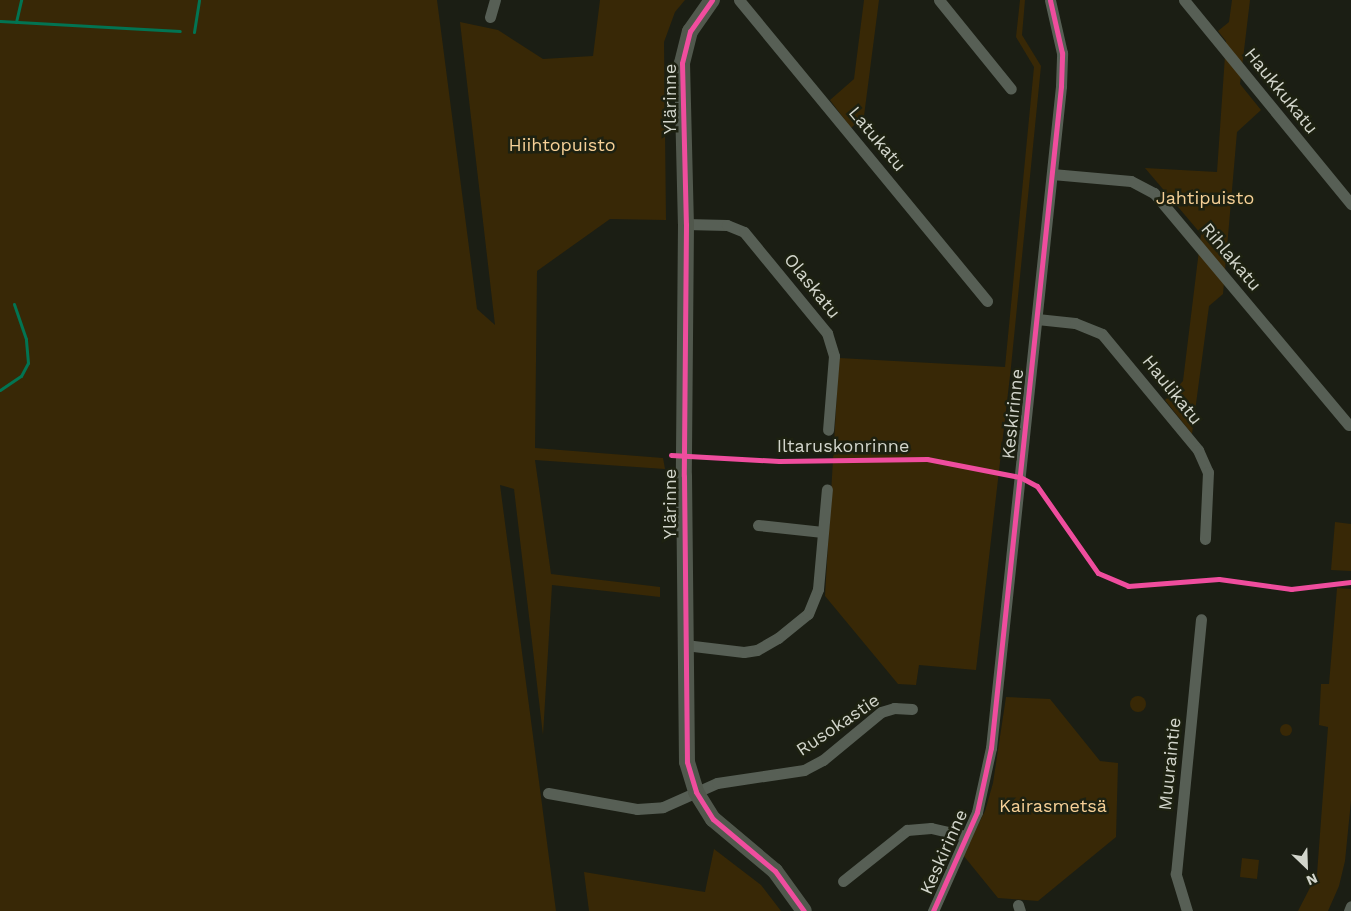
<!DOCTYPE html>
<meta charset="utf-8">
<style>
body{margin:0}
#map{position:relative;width:1351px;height:911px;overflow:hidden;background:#1b1e14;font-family:"Work Sans",sans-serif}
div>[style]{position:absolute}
.green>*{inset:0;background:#382806}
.round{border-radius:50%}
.stream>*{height:3px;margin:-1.5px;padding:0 1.5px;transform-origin:1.5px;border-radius:1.5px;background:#027452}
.street>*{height:11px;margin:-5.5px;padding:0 5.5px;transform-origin:5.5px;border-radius:5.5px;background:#575f55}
.secondary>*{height:16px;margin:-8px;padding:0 8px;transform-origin:8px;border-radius:8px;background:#51584d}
.cycleway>*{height:5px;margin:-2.5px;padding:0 2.5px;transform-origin:2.5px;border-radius:2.5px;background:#ef4d9e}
span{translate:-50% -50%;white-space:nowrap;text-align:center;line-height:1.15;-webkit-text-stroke:5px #1d2111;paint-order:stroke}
.street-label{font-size:18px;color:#d2d5cb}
.park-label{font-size:18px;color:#f6d097}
.north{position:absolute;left:1281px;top:841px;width:50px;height:50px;-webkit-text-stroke:4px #1d2111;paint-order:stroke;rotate:156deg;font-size:14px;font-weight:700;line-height:20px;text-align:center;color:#d2d5cb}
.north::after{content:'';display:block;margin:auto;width:18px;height:22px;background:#d2d5cb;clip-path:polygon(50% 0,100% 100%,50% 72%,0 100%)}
</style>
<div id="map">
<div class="green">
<i style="clip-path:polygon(0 0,437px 0,477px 309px,495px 325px,460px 22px,498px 30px,543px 59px,593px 56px,600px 0,685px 0,675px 12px,664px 42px,666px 220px,610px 219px,537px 271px,535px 448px,663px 458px,665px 469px,535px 460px,551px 574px,660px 587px,660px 597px,552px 585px,543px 735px,514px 489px,500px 485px,556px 911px,0 911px)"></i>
<i style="clip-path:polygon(864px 0,879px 0,864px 116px,851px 128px,830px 100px,854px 79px)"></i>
<i style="clip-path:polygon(1020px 0,1025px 0,1022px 35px,1041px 66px,1011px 367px,976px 670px,919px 665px,916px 685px,898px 684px,825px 596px,839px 358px,1005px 367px,1034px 67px,1016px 37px)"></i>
<i style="clip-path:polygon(1232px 0,1250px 0,1240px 84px,1261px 110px,1237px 132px,1223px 294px,1209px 306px,1192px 434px,1165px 400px,1183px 381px,1201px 234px,1145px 168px,1217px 172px,1226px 41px,1218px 31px,1229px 22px)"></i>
<i style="clip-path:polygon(1335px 522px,1351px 524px,1351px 571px,1331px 570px)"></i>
<i style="clip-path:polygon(1337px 588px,1351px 589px,1351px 801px,1345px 861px,1339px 886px,1328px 911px,1298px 911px,1317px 874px,1328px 727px,1319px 725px,1321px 684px,1329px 684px)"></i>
<i class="round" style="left:1130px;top:696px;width:16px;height:16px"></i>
<i style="clip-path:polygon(1006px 697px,1050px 699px,1100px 761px,1118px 763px,1116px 837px,1038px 901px,998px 898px,963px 855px,985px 811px,993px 783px)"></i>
<i class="round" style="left:1280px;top:724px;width:12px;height:12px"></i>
<i style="clip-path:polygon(714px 849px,761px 885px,781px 911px,589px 911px,584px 872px,705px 892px)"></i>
<i style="clip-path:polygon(1242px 858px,1259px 860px,1257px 879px,1240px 877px)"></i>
</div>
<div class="stream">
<i style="left:0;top:21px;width:180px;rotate:3.2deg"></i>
<i style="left:16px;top:22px;width:23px;rotate:-77deg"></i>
<i style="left:194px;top:32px;width:32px;rotate:-81deg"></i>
<i style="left:0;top:390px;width:25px;rotate:-34deg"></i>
<i style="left:21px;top:376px;width:15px;rotate:-62deg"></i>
<i style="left:28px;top:363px;width:24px;rotate:-95deg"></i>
<i style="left:26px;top:339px;width:37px;rotate:-109deg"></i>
</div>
<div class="street">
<i style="left:739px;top:0;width:390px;rotate:50.5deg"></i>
<i style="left:939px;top:0;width:114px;rotate:51deg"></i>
<i style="left:1184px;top:0;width:264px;rotate:50.7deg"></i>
<i style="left:490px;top:17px;width:18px;rotate:-74deg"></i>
<i style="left:1052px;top:174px;width:79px;rotate:5.1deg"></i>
<i style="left:1131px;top:181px;width:26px;rotate:28deg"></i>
<i style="left:1154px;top:193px;width:303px;rotate:50deg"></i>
<i style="left:686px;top:224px;width:41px;rotate:1.4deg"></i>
<i style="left:727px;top:225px;width:18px;rotate:22deg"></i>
<i style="left:744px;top:232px;width:131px;rotate:50.6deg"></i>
<i style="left:827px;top:333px;width:24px;rotate:73deg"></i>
<i style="left:834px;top:356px;width:74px;rotate:94.6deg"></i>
<i style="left:1037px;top:319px;width:38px;rotate:6deg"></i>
<i style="left:1075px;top:323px;width:29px;rotate:22deg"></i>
<i style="left:1102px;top:334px;width:151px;rotate:50.4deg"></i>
<i style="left:1198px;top:450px;width:24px;rotate:66deg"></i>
<i style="left:1208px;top:472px;width:67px;rotate:92.6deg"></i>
<i style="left:758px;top:525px;width:65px;rotate:6.1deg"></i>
<i style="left:685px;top:645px;width:59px;rotate:6.8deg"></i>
<i style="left:744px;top:652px;width:13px;rotate:-9deg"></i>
<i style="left:757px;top:650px;width:24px;rotate:-30deg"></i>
<i style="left:778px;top:638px;width:38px;rotate:-39deg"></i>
<i style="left:808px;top:614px;width:27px;rotate:-68deg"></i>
<i style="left:818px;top:589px;width:100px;rotate:-84.9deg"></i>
<i style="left:548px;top:793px;width:90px;rotate:10.2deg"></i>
<i style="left:637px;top:809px;width:26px;rotate:-4deg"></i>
<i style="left:663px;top:807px;width:59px;rotate:-24deg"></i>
<i style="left:717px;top:783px;width:88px;rotate:-8.5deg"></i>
<i style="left:804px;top:770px;width:21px;rotate:-28deg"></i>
<i style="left:823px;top:760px;width:75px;rotate:-39.6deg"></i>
<i style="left:881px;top:712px;width:14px;rotate:-17deg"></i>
<i style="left:894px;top:708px;width:18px;rotate:3deg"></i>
<i style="left:843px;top:881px;width:82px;rotate:-38.6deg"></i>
<i style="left:907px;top:830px;width:24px;rotate:-5deg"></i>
<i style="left:931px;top:828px;width:35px;rotate:13deg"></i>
<i style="left:1018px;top:905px;width:6px;rotate:72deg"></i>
<i style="left:933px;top:911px;width:108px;rotate:-66deg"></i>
<i style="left:977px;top:812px;width:66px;rotate:-77.7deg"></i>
<i style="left:991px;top:748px;width:666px;rotate:-83.96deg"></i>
<i style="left:1061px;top:86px;width:33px;rotate:-88deg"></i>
<i style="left:1062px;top:53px;width:54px;rotate:-102.8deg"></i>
<i style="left:1187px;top:911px;width:39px;rotate:-107deg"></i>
<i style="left:1176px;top:874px;width:256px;rotate:-84.4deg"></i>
<i style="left:1349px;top:911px;width:5px;rotate:-68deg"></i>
</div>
<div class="secondary">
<i style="left:712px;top:0;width:38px;rotate:125deg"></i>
<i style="left:690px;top:31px;width:33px;rotate:104deg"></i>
<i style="left:682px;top:63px;width:161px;rotate:88.6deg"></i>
<i style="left:686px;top:224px;width:252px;rotate:90.5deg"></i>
<i style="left:684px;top:476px;width:286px;rotate:89.4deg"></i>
<i style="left:687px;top:762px;width:31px;rotate:73deg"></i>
<i style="left:696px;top:792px;width:32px;rotate:58deg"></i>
<i style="left:713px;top:819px;width:81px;rotate:40deg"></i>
<i style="left:775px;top:871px;width:49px;rotate:54.1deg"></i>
</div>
<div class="cycleway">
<i style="left:712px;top:0;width:38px;rotate:125deg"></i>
<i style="left:690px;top:31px;width:33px;rotate:104deg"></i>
<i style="left:682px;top:63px;width:161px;rotate:88.6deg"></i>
<i style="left:686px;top:224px;width:252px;rotate:90.5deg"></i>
<i style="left:684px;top:476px;width:286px;rotate:89.4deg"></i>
<i style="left:687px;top:762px;width:31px;rotate:73deg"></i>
<i style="left:696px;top:792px;width:32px;rotate:58deg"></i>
<i style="left:713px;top:819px;width:81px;rotate:40deg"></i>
<i style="left:775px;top:871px;width:49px;rotate:54.1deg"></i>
<i style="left:671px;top:455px;width:108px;rotate:3.2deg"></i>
<i style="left:779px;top:461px;width:148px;rotate:-0.8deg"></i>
<i style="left:927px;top:459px;width:95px;rotate:11deg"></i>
<i style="left:1020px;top:477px;width:19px;rotate:28deg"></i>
<i style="left:1037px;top:486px;width:106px;rotate:55deg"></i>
<i style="left:1098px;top:573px;width:33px;rotate:23deg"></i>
<i style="left:1128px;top:586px;width:91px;rotate:-4.4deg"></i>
<i style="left:1219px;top:579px;width:73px;rotate:7.9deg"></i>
<i style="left:1291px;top:589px;width:60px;rotate:-6.7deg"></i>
<i style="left:933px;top:911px;width:108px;rotate:-66deg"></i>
<i style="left:977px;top:812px;width:66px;rotate:-77.7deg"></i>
<i style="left:991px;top:748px;width:666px;rotate:-83.96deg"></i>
<i style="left:1061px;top:86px;width:33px;rotate:-88deg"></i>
<i style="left:1062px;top:53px;width:54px;rotate:-102.8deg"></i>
</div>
<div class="street-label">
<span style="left:1281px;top:91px;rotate:51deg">Haukkukatu</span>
<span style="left:670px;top:99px;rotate:-90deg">Ylärinne</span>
<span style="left:877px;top:139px;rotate:50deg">Latukatu</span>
<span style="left:1231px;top:257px;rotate:50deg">Rihlakatu</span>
<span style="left:812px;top:286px;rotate:51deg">Olaskatu</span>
<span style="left:1172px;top:390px;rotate:51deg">Haulikatu</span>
<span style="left:1013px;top:414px;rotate:-84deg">Keskirinne</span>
<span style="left:843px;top:446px">Iltaruskonrinne</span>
<span style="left:670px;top:504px;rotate:-90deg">Ylärinne</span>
<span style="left:838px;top:725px;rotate:-34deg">Rusokastie</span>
<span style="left:1170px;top:764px;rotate:-84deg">Muuraintie</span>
<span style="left:944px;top:852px;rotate:-66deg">Keskirinne</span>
</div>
<div class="park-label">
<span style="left:562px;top:145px">Hiihtopuisto</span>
<span style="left:1205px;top:198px">Jahtipuisto</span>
<span style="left:1053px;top:806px">Kairasmetsä</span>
</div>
<div class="north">N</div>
</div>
